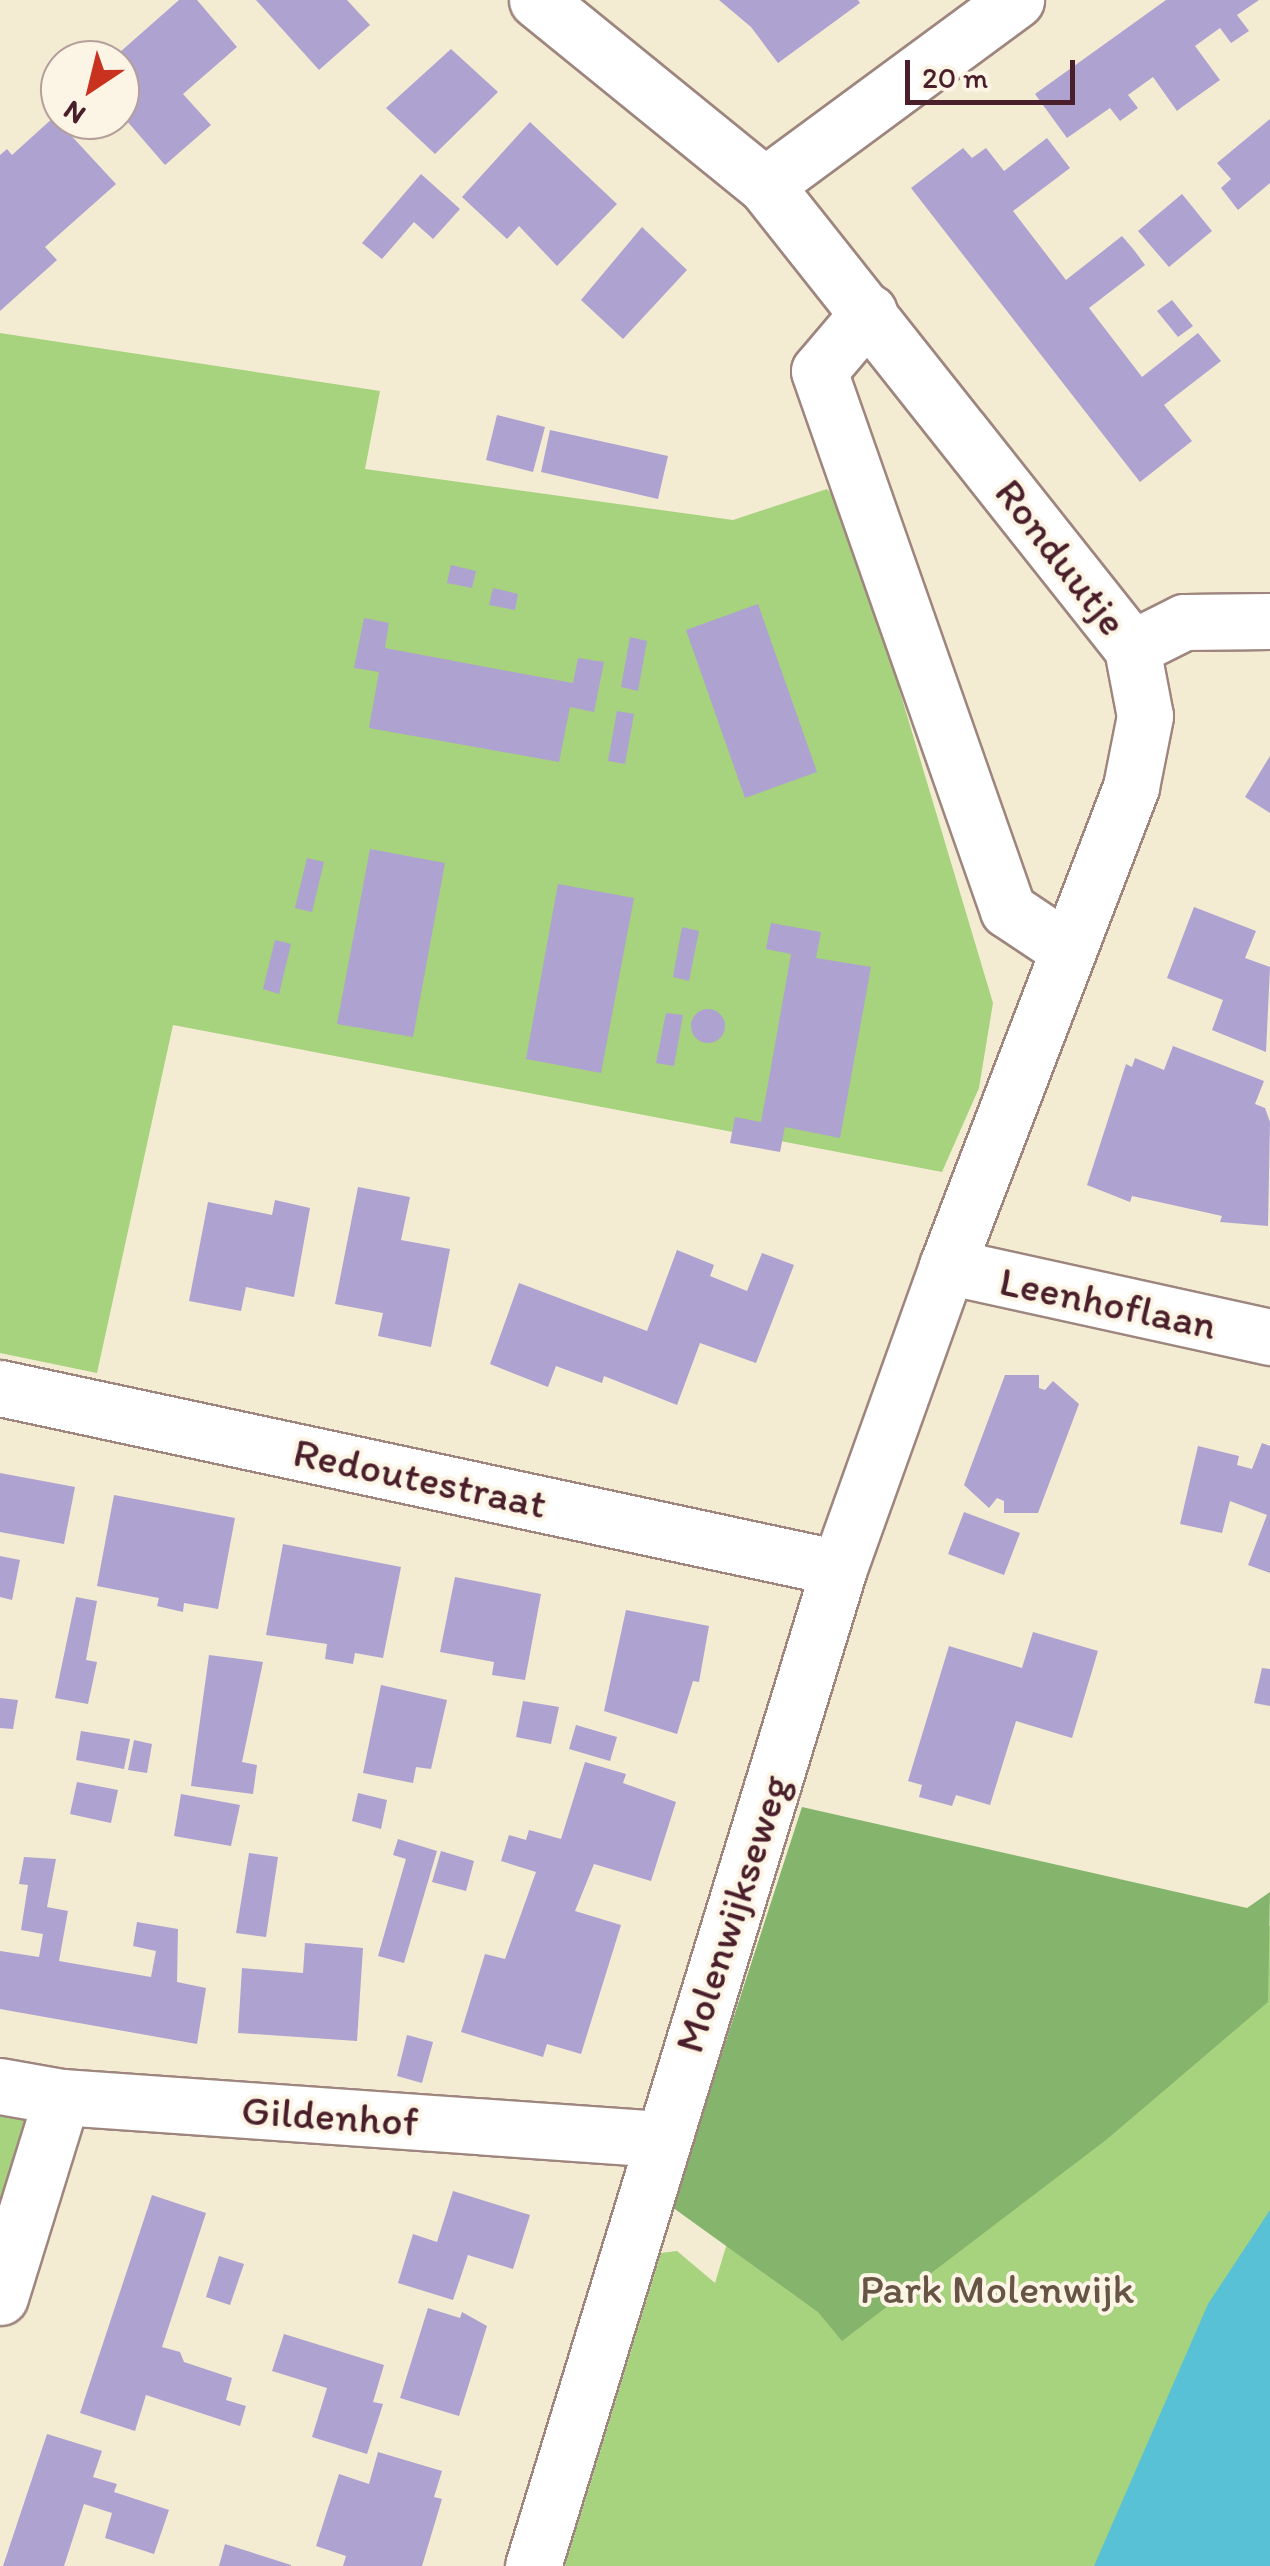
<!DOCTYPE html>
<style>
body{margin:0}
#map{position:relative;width:1270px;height:2566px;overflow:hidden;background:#f3ecd3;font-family:Itim,sans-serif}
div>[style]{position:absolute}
.green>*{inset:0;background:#a7d27e}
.forest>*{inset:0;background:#85b46d}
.water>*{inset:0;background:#58c1d5}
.building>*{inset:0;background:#aea2d0}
.round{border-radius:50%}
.roads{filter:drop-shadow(2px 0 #9e867f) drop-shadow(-2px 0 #9e867f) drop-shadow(0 2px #9e867f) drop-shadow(0 -2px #9e867f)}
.minor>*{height:55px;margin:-27.5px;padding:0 27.5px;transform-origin:27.5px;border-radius:27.5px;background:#fff}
.tertiary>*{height:55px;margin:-27.5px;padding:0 27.5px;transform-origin:27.5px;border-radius:27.5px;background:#fff}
span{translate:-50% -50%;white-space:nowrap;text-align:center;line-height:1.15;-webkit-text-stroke:8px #fcf5e5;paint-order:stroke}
.street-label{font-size:42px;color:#4a1f2b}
.park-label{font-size:42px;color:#654}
.north{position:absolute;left:40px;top:40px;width:100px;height:100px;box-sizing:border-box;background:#fcf5e5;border:2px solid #b59f9b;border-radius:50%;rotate:215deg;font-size:28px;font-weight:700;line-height:40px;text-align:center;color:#4a1f2b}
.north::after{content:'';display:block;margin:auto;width:35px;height:45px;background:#c8321e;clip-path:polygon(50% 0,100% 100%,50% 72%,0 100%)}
.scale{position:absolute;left:905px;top:60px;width:170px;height:45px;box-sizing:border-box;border:5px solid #4a1f2b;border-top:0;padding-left:12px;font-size:30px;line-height:35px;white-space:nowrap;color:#4a1f2b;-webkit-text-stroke:8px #fcf5e5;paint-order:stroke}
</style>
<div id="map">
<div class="green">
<i style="clip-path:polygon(0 333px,380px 391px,365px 469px,733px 520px,827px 489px,845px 508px,993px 1003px,979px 1088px,942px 1172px,173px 1025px,97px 1373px,0 1353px)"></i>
<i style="clip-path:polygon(846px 1850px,1270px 1926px,1270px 2566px,565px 2566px,661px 2253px,677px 2251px,715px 2283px)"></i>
<i style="clip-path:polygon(0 2111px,32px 2119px,0 2243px)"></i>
</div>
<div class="forest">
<i style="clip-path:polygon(802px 1807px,1247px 1908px,1270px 1892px,1268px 2002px,1106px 2140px,842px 2341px,818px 2312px,672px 2207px)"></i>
</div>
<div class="water">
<i style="clip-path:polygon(1270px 2210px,1270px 2566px,1094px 2566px,1208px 2304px)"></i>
</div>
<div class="building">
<i style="clip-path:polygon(179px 0,197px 0,237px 47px,183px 94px,211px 125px,165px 165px,120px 113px,125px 75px,120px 60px,111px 60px)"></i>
<i style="clip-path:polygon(256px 0,347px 0,370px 25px,319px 70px)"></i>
<i style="clip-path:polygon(719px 0,858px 0,860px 3px,778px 63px,751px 27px)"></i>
<i style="clip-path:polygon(1166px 0,1259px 0,1237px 15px,1249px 31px,1231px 43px,1220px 28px,1195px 46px,1220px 80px,1182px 107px,1177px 111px,1153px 77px,1128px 95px,1138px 108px,1120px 121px,1110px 108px,1067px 138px,1035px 94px)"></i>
<i style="clip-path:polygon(451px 49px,498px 92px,435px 154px,386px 108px)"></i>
<i style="clip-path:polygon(54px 117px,116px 184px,45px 247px,57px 260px,0 311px,0 155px,7px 149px,12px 155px)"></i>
<i style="clip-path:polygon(1270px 119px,1270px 183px,1238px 210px,1221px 188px,1231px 179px,1217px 163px)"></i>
<i style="clip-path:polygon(530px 122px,617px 204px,557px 266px,519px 226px,507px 239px,462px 197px)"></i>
<i style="clip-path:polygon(1047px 138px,1070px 168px,1013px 211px,1066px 280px,1122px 236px,1134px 250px,1145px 265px,1089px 308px,1142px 377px,1198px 333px,1221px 361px,1164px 405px,1192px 441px,1140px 482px,911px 188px,963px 148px,972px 158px,986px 148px,1004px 171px)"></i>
<i style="clip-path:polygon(421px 174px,460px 209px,433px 239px,414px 222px,382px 259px,362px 243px)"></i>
<i style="clip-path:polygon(1182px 194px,1212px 231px,1169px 267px,1138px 231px)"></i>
<i style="clip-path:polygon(642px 227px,687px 270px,623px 339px,581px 300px)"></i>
<i style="clip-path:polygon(1172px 300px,1193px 326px,1178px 337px,1157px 311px)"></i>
<i style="clip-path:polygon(497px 415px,545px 427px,533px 472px,486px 460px)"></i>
<i style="clip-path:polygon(550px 430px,668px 456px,658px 499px,541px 472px)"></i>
<i style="clip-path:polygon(451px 565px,476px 571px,472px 588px,447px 583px)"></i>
<i style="clip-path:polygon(493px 588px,518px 594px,515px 610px,489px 605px)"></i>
<i style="clip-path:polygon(758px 604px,817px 772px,745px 798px,686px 630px)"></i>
<i style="clip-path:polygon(364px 618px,389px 623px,385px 648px,524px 674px,573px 683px,578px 658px,604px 662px,594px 712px,570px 707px,559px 762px,369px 728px,379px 672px,354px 668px)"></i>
<i style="clip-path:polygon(630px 637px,647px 641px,638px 691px,621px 687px)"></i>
<i style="clip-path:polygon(617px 711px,634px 714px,625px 764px,608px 761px)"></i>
<i style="clip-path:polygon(1270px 756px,1270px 813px,1245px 797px)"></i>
<i style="clip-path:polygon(370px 849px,445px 863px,413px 1037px,337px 1024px)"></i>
<i style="clip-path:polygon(307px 858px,324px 862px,312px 912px,295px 908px)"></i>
<i style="clip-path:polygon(558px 884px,634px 898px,601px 1073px,526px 1059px)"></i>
<i style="clip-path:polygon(1194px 907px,1256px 931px,1245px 958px,1270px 967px,1266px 1052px,1212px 1030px,1223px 1000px,1167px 978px)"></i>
<i style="clip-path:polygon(771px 923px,821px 932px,816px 958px,871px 967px,840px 1138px,785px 1127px,780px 1152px,730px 1143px,735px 1117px,761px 1122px,770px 1073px,791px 954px,766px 949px)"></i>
<i style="clip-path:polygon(682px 927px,699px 931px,689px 981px,673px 977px)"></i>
<i style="clip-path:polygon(275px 940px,291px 944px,279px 994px,263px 989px)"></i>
<i class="round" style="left:691px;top:1009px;width:34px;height:34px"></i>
<i style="clip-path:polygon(666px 1013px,683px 1015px,674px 1066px,656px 1063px)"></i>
<i style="clip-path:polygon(1173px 1046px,1264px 1081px,1255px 1104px,1265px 1108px,1270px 1122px,1268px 1226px,1220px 1222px,1222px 1216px,1132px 1196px,1130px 1202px,1087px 1185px,1126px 1064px,1132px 1067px,1135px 1058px,1164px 1070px)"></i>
<i style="clip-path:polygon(358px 1187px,410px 1197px,401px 1240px,450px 1249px,431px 1347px,378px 1336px,383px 1313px,335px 1304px)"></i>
<i style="clip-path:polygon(275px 1200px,310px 1208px,294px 1297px,246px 1287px,241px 1311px,189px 1301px,208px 1202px,272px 1215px)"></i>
<i style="clip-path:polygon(677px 1250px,714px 1265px,710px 1276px,747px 1291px,762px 1253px,794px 1265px,756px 1363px,700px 1343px,677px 1405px,604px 1376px,602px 1383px,556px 1366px,548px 1387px,490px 1364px,519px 1283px,647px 1331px)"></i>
<i style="clip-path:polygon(1005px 1375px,1039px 1375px,1039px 1388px,1045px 1390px,1053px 1381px,1079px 1404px,1038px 1513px,1004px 1513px,1004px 1501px,997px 1498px,989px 1508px,964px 1485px)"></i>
<i style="clip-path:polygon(1262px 1443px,1270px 1446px,1270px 1573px,1248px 1565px,1267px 1515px,1230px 1501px,1222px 1533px,1180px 1524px,1198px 1446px,1239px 1456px,1237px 1465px,1252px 1469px)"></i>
<i style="clip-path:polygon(0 1473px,75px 1487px,64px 1544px,0 1532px)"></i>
<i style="clip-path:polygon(114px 1495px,235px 1518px,218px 1609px,184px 1603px,183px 1612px,157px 1606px,159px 1598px,97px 1586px)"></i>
<i style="clip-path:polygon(964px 1512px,1020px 1533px,1004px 1575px,948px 1554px)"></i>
<i style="clip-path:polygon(283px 1544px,401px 1567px,383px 1658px,355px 1653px,353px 1664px,325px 1659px,327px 1644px,266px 1635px)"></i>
<i style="clip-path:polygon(0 1556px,20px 1560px,12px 1600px,0 1597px)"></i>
<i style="clip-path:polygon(455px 1577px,541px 1594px,525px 1680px,492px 1675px,494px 1662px,440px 1652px)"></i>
<i style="clip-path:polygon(76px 1597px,97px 1601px,86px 1660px,97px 1662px,88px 1704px,55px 1698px)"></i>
<i style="clip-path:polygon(626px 1610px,709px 1626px,699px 1682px,693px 1681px,677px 1734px,604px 1711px)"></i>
<i style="clip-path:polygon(1033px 1632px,1098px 1651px,1072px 1738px,1016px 1721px,990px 1805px,956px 1795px,952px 1806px,919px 1797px,922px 1785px,908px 1781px,949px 1646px,1022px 1668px)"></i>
<i style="clip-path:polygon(209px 1655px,263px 1662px,242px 1762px,257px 1765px,253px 1794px,191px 1786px)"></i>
<i style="clip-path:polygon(1262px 1668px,1270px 1669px,1270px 1706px,1254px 1703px)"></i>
<i style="clip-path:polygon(381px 1685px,447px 1700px,431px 1769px,416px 1767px,413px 1783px,363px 1773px)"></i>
<i style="clip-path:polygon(0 1698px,18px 1700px,13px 1729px,0 1728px)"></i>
<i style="clip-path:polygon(523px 1701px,559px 1707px,551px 1744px,516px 1737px)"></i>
<i style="clip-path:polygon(576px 1725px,617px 1737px,610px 1761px,569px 1749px)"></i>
<i style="clip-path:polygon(81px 1731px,130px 1739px,124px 1769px,76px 1760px)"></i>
<i style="clip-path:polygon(134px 1740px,152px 1744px,147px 1773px,128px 1770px)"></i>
<i style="clip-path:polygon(585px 1762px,626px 1774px,623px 1783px,676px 1802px,651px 1881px,594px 1864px,575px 1911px,621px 1925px,581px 2054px,547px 2044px,543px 2057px,461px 2032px,485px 1954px,505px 1959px,536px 1872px,501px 1861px,509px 1835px,526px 1840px,529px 1830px,561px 1839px)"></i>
<i style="clip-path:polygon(77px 1782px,118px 1790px,111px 1823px,70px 1814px)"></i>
<i style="clip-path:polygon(358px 1793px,387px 1800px,381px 1829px,352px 1821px)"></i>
<i style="clip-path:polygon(181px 1794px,240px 1805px,231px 1846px,174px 1836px)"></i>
<i style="clip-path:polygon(398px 1839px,437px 1851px,404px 1963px,378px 1956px,406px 1859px,393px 1855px)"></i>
<i style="clip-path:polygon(441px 1851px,474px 1861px,466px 1891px,432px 1882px)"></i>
<i style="clip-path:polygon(249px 1853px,278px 1857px,266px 1937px,236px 1933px)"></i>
<i style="clip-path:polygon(24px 1857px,56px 1859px,47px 1907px,68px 1911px,59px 1961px,151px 1977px,156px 1951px,133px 1946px,137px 1922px,178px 1929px,177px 1982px,206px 1988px,197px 2044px,0 2009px,0 1951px,39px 1957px,43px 1934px,21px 1930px,28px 1885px,19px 1884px)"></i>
<i style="clip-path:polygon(305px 1943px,363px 1948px,357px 2041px,238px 2033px,242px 1968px,303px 1973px)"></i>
<i style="clip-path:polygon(407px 2035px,433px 2042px,422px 2083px,397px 2076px)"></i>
<i style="clip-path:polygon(453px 2191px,530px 2215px,513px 2269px,468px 2255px,453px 2300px,398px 2283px,413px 2234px,437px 2242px)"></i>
<i style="clip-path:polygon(152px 2195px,206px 2213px,162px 2347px,180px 2352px,184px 2362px,232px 2378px,226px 2400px,246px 2406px,240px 2426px,146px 2395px,135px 2431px,80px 2413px)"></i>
<i style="clip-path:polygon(219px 2256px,244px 2264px,230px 2305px,206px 2297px)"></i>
<i style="clip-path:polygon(428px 2308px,460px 2318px,462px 2312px,487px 2326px,459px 2416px,400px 2398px)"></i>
<i style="clip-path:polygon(284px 2334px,384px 2365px,373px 2402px,383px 2404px,367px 2454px,312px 2437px,327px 2388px,272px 2371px)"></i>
<i style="clip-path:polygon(47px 2434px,102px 2451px,93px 2477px,117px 2484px,114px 2492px,169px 2510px,154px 2554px,105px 2538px,112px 2513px,84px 2504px,64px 2566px,3px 2566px)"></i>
<i style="clip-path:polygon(378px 2452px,442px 2471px,434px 2497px,442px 2499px,422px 2566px,343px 2566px,346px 2556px,316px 2546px,339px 2474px,369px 2484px)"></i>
<i style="clip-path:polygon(225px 2544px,291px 2565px,291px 2566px,219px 2566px)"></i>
</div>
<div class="roads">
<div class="minor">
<i style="left:869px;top:312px;width:77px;rotate:130.3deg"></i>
<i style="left:819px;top:371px;width:571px;rotate:70.68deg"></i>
<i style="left:1008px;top:910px;width:72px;rotate:33.7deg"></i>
<i style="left:1132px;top:648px;width:58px;rotate:-26.6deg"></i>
<i style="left:1184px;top:622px;width:86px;rotate:-0.7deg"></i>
<i style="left:0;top:1388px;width:858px;rotate:12.11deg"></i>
<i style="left:0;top:2086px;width:63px;rotate:10.1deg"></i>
<i style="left:62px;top:2097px;width:600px;rotate:4.01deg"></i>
<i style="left:0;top:2297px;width:209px;rotate:-72.8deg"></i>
<i style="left:533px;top:2566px;width:1044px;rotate:-72.95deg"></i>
<i style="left:839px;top:1568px;width:321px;rotate:-70.3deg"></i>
</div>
<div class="tertiary">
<i style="left:537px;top:0;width:294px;rotate:39.1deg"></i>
<i style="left:765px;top:185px;width:591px;rotate:51.6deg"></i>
<i style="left:1132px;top:648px;width:69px;rotate:79.2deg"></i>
<i style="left:1145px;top:716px;width:72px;rotate:101.2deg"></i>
<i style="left:1131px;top:787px;width:513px;rotate:111.01deg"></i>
<i style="left:947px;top:1266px;width:331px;rotate:12.4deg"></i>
<i style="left:765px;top:185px;width:312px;rotate:-36.4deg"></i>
</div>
</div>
<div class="street-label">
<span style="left:1061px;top:557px;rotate:52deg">Ronduutje</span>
<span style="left:1108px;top:1303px;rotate:12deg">Leenhoflaan</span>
<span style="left:420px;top:1478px;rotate:12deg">Redoutestraat</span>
<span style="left:732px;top:1914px;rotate:-72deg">Molenwijkseweg</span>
<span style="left:330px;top:2116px;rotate:4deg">Gildenhof</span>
</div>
<div class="park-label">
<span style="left:997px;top:2289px">Park Molenwijk</span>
</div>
<div class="north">N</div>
<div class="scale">20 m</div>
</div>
